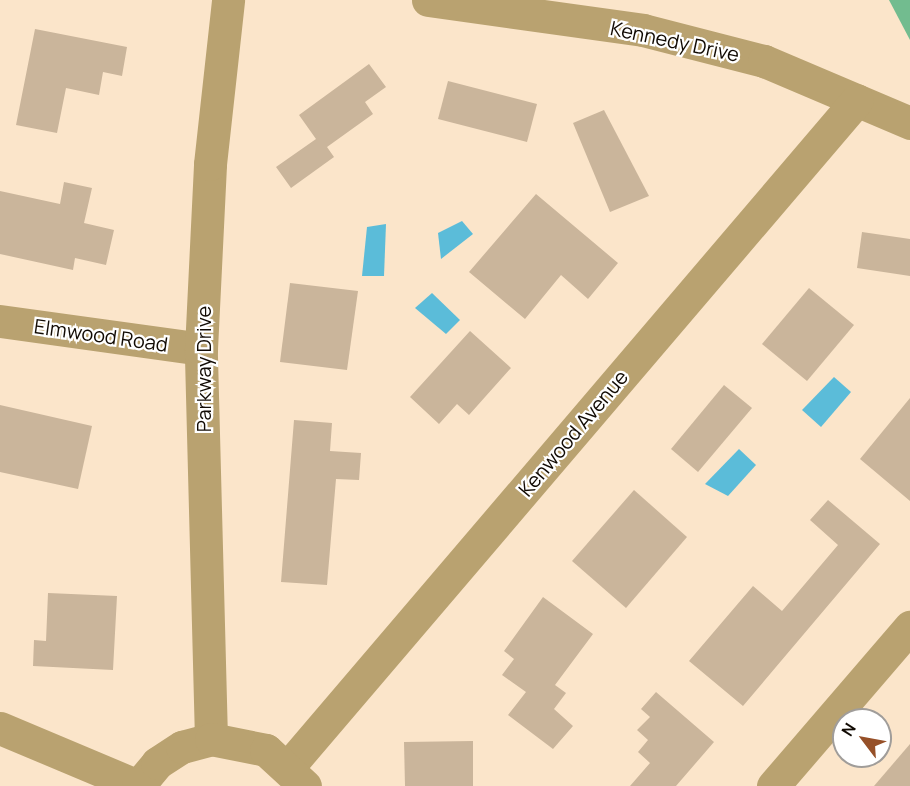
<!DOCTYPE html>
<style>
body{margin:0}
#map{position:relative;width:910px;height:786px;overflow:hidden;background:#fbe5ca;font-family:Manrope,sans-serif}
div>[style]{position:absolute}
.forest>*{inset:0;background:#72bc8f}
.water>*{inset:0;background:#5bbcd9}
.building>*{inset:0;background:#cab59b}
.minor>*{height:33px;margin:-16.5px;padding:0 16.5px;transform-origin:16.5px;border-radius:16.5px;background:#b9a270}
span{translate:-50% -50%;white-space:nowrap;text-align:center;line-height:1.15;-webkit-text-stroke:4.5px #fff;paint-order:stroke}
.street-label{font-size:20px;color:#110a03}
.north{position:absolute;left:832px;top:708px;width:60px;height:60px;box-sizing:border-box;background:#fff;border:2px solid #a09d9a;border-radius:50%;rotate:302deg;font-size:16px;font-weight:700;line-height:24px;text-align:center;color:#110a03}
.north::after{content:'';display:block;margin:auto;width:21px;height:27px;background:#965028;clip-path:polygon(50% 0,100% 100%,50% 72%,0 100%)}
</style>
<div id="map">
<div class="forest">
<i style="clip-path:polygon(889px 0,910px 0,910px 40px)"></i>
</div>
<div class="water">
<i style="clip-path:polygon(462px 221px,473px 234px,441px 259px,438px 233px)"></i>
<i style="clip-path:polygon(386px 224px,384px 276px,362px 276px,367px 227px)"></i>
<i style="clip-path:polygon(432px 293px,460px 320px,446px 334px,415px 308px)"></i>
<i style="clip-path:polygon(834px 377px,851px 392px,821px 427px,802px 410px)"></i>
<i style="clip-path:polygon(739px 449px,756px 465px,728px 496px,705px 484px)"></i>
</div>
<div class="building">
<i style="clip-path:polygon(35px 29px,127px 47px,122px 76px,103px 72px,99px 95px,66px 88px,57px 133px,16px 125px)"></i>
<i style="clip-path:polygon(369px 64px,386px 87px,365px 102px,373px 114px,327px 147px,334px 157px,291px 188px,276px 167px,316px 139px,299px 115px)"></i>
<i style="clip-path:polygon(448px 81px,537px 104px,527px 142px,438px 119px)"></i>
<i style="clip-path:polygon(604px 110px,649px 196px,610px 212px,573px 123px)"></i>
<i style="clip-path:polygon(64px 182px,92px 188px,84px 223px,114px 230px,106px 265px,75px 258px,73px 270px,0 254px,0 191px,60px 204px)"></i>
<i style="clip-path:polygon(536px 194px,618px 263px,588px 299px,561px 275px,525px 319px,469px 272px)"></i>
<i style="clip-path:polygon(862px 232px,910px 239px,910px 276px,857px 268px)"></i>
<i style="clip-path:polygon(290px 283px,358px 291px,347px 370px,280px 362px)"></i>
<i style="clip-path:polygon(809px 288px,854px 325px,807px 381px,762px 344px)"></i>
<i style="clip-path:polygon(470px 331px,511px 368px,469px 415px,457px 404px,439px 424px,410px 397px)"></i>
<i style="clip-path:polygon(724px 385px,752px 408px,698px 472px,671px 449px)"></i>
<i style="clip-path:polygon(910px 398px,910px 501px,860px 459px)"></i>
<i style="clip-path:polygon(0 405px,92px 426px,78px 489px,0 472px)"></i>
<i style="clip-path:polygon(294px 420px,332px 423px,330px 451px,361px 453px,359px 480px,336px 479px,327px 585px,281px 582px)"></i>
<i style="clip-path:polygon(634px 490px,687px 537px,626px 608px,572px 561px)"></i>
<i style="clip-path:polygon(828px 500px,880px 544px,743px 706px,689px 661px,753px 586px,782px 611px,838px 545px,810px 520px)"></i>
<i style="clip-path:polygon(48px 593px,117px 596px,113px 670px,33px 666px,34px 640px,46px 641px)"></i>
<i style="clip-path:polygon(543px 597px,593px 634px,555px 685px,566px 693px,554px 709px,573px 726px,553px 749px,508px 715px,526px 692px,502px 675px,514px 659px,504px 651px)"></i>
<i style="clip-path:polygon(656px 692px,714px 742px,676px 786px,630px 786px,650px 763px,638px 752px,648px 740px,637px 730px,650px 717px,641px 709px)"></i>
<i style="clip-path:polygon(473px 741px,473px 786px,405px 786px,404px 742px)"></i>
<i style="clip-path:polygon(910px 744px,910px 786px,874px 786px)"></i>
</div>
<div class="minor">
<i style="left:428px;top:0;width:217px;rotate:7.9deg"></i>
<i style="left:643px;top:30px;width:125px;rotate:14.4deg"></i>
<i style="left:764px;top:61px;width:159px;rotate:23deg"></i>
<i style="left:0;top:321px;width:203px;rotate:7.9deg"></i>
<i style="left:0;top:728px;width:150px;rotate:22.8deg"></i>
<i style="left:211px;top:739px;width:390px;rotate:-91.5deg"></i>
<i style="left:201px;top:349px;width:185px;rotate:-87.2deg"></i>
<i style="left:210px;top:164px;width:165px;rotate:-83.7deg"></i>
<i style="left:289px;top:766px;width:875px;rotate:-49.54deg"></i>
<i style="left:138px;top:786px;width:30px;rotate:-50deg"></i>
<i style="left:157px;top:763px;width:30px;rotate:-33deg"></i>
<i style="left:182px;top:747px;width:30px;rotate:-15deg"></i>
<i style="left:211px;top:739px;width:56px;rotate:11.3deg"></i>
<i style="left:266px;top:750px;width:53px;rotate:42.7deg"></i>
<i style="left:773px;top:786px;width:210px;rotate:-49.3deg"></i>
</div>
<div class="street-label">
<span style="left:675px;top:41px;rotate:12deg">Kennedy Drive</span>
<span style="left:101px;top:335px;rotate:8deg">Elmwood Road</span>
<span style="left:203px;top:369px;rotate:-90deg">Parkway Drive</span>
<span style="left:573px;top:433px;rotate:-50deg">Kenwood Avenue</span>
</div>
<div class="north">N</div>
</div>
